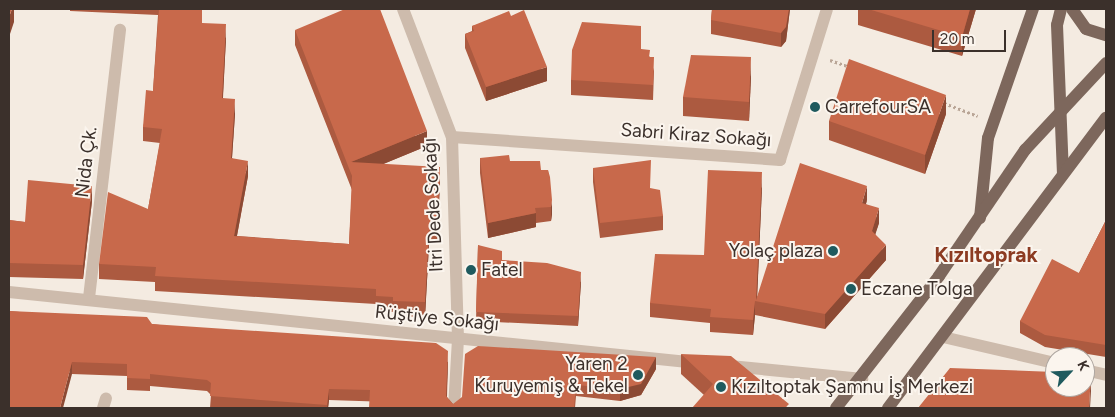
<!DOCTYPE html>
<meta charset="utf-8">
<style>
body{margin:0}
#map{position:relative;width:1115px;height:417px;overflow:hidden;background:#f4ebe1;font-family:Figtree,sans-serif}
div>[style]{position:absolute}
.path>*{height:3px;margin-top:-1.5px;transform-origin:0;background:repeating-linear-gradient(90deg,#b9a596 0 2.5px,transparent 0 5px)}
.minor>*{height:12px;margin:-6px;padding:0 6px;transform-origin:6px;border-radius:6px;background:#cdbbac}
.major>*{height:12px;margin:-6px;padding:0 6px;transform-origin:6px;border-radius:6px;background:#7d675c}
.wall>*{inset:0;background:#ac5a40}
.shaded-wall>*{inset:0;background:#8c4a34}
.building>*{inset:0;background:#c8694b}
.dots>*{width:14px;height:14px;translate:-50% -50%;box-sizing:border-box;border:2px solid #fbf5ee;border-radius:50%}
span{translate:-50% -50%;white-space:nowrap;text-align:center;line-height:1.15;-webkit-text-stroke:4px #fbf5ee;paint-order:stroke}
.poi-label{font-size:19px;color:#3b302b}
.left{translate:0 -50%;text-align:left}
.right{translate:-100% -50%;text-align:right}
.street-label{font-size:19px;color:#3b302b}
.quarter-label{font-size:21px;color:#8c3b22;font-weight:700}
.frame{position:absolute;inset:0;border:10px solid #3b302b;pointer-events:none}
.north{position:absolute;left:1045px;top:347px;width:50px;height:50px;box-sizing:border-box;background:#fbf5ee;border:1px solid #aea6a0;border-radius:50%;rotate:65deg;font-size:14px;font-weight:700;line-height:20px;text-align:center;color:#3b302b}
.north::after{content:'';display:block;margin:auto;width:18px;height:22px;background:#1f5a5e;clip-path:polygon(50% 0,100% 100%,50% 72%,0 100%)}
.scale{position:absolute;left:932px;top:30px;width:74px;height:22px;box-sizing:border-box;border:2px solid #3b302b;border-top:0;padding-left:6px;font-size:15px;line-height:18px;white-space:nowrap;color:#3b302b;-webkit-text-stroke:4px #fbf5ee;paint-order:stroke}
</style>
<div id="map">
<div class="path">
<i style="left:830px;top:60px;width:21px;rotate:19deg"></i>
<i style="left:944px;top:103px;width:36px;rotate:21deg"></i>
</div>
<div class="minor">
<i style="left:403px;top:9px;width:137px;rotate:69.1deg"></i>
<i style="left:452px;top:137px;width:202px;rotate:88.3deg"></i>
<i style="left:458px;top:339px;width:69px;rotate:93.3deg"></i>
<i style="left:452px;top:137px;width:329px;rotate:4deg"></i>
<i style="left:780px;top:160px;width:158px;rotate:-72.7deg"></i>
<i style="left:9px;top:292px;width:692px;rotate:5.89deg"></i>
<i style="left:89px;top:298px;width:270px;rotate:-83.4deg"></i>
<i style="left:943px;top:337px;width:115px;rotate:13.1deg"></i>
<i style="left:730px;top:366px;width:133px;rotate:5.6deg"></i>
<i style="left:1085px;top:370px;width:22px;rotate:13deg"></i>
<i style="left:103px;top:408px;width:10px;rotate:-73deg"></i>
</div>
<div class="major">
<i style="left:1061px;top:9px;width:16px;rotate:104deg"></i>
<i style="left:1057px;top:25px;width:148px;rotate:87.7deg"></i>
<i style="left:1072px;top:9px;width:24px;rotate:55deg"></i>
<i style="left:1086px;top:29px;width:21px;rotate:17deg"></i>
<i style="left:980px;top:218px;width:80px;rotate:-84.3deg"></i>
<i style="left:988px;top:138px;width:137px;rotate:-70.8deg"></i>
<i style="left:836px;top:408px;width:167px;rotate:-52deg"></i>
<i style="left:939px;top:276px;width:153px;rotate:-55.7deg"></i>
<i style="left:1025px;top:150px;width:119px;rotate:-47deg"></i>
<i style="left:888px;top:408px;width:363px;rotate:-53.1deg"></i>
</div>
<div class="wall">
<i style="clip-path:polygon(70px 9px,202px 9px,202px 23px,226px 38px,223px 98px,235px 114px,232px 158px,248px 176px,237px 236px,349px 244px,352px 190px,295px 45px,295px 30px,427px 146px,383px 164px,440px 182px,437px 244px,429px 244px,425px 317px,393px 316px,393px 312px,376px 310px,376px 304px,155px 291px,155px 282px,99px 279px,99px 264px,148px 209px,160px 143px,143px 141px,143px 127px,153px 91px,158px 15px,70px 11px)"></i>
<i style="clip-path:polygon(712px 9px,790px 9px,786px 41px,781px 47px,711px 34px,711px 20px)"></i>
<i style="clip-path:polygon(858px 9px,976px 9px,962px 56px,858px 25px)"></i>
<i style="clip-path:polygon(511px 16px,547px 81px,486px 101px,465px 48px,465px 34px,472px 31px,472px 26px)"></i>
<i style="clip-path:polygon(641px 49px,650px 57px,654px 71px,653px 100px,571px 95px,571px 80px)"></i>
<i style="clip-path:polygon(751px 76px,749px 121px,683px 116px,683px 97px)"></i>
<i style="clip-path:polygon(946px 114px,925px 174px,829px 140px,829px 121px)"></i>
<i style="clip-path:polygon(480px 158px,541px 170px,548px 170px,552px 214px,551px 221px,536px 223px,536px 227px,488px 238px,480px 173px)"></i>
<i style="clip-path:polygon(593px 168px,650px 189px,663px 216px,663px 230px,600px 238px,593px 182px)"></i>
<i style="clip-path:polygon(762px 187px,757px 297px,867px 200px,866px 204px,879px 223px,875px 234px,886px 260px,825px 329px,755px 315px,753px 335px,710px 332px,710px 323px,650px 317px,650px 303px,704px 255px)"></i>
<i style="clip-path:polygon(92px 201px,83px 279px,9px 277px,9px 220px,25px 222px)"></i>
<i style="clip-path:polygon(1106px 220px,1106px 357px,1045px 347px,1020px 333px,1020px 321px,1079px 273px)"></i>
<i style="clip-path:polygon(478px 245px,502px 260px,581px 282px,578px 326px,476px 321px)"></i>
<i style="clip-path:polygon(9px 311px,152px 324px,448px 362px,447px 397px,453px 404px,656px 369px,641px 395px,620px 401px,576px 396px,575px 408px,329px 400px,328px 408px,210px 408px,211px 395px,207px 391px,150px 386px,150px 391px,127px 390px,127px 376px,72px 374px)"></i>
<i style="clip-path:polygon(681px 354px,789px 408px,704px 395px,681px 374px)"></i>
</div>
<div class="shaded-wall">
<i style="clip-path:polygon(12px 9px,14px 9px,14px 22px,9px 37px,9px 17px)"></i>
<i style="clip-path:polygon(789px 9px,790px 9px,786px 41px,781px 47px,781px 33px)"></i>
<i style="clip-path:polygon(970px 9px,976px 9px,962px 56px,962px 37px)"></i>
<i style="clip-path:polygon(226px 24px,226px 38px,222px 112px,222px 98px)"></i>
<i style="clip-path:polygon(751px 57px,751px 76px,749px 121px,749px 102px)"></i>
<i style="clip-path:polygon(547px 67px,547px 81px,486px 101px,486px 87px)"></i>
<i style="clip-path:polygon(946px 95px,946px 114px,925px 174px,925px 155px)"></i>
<i style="clip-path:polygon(235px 99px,235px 114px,231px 172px,231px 158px)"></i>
<i style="clip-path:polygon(427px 131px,427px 146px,352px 177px,351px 162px)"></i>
<i style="clip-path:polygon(248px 161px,248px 176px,234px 251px,234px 236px)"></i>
<i style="clip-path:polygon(440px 167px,440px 182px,437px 244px,437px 229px)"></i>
<i style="clip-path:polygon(762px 172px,762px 187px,757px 301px,756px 301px)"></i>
<i style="clip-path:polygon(92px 186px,92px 201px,83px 279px,83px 265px)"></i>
<i style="clip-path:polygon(867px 186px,867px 200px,862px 217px,862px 203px)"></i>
<i style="clip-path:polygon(552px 200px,552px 214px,551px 221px,551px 207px)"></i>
<i style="clip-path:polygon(879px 208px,879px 223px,872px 245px,872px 231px)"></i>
<i style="clip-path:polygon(536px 213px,536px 227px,488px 238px,488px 223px)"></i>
<i style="clip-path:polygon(429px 230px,429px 244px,425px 317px,425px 302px)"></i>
<i style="clip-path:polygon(886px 245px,886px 260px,825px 329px,825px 314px)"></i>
<i style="clip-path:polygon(581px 272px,581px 282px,578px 326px,578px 316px)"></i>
<i style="clip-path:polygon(755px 301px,755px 315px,753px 335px,753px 320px)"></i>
<i style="clip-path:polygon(448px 351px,448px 362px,446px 408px,446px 396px)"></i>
<i style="clip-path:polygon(656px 357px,656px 369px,641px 395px,620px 401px,620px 389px)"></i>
<i style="clip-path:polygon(72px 362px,72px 374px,63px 408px,60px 408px)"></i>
<i style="clip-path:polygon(1091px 374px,1091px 391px,1090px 408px,1089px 408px)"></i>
<i style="clip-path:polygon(329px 389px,329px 400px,328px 408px,327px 408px)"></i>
</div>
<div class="building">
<i style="clip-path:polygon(9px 9px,12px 9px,9px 17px)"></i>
<i style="clip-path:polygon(159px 9px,202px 9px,202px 23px,226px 24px,222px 98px,235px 99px,231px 158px,248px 161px,234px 236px,349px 244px,352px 176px,295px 30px,345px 9px,380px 9px,427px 131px,351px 162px,440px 167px,437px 229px,429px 230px,425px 302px,393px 301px,393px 297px,376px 296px,376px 289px,155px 276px,156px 267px,99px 264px,108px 192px,148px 209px,162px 129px,143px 127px,146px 90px,153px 91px)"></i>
<i style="clip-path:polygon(712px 9px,789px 9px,786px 27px,781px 33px,711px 20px)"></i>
<i style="clip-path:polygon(868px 9px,970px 9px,962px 37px)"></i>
<i style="clip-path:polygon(524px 10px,547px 67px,486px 87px,465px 34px,474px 31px,472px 26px,509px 11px,511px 16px)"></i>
<i style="clip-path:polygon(582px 22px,641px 26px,641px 49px,650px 50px,649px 57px,654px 57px,653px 85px,571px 80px,572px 50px)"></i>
<i style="clip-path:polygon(691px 55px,751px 57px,749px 102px,683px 97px)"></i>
<i style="clip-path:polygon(849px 59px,946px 95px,925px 155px,829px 121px)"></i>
<i style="clip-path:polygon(509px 155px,510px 161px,540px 161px,541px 170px,548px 170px,550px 177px,552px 200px,551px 207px,535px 208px,536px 213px,488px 223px,480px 158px)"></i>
<i style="clip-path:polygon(651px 160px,650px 188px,660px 190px,663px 216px,600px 223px,593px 168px)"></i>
<i style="clip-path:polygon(800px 163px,867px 186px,862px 203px,879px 208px,872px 231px,886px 245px,825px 314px,755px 301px,753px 320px,710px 317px,711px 309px,650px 303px,655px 254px,704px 255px,708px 170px,762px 172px,756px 300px)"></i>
<i style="clip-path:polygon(28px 180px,92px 186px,83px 265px,9px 263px,9px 220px,25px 222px)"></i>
<i style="clip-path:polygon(1106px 220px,1106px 345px,1045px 335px,1020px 321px,1052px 259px,1079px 273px)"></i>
<i style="clip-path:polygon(478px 245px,502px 251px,502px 260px,547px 263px,581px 272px,578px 316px,476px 312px)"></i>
<i style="clip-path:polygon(9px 311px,147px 317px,152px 324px,436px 343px,448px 351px,446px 396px,453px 404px,462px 397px,465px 354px,478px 346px,656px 357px,641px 384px,620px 389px,576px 385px,574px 408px,369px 408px,370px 390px,329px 389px,327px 405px,210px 396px,211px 383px,207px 380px,150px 374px,150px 379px,127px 378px,127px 364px,72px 362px,60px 408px,9px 408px)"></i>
<i style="clip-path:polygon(681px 354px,731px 356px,789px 404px,785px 408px,692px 408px,713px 384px)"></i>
<i style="clip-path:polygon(950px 368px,1055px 372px,1055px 387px,1085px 387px,1085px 374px,1091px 374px,1089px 408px,918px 408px)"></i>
</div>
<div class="dots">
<i style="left:815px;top:107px;background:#1f5a5e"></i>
<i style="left:833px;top:251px;background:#1f5a5e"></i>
<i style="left:471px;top:270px;background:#1f5a5e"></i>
<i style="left:851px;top:289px;background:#1f5a5e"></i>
<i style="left:638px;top:375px;background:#1f5a5e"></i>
<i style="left:721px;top:387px;background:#1f5a5e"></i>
</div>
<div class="poi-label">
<span class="left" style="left:825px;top:107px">CarrefourSA</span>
<span class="right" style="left:823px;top:251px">Yolaç plaza</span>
<span class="left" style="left:481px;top:270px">Fatel</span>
<span class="left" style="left:861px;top:289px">Eczane Tolga</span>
<span class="right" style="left:628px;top:375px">Yaren 2<br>Kuruyemiş &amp; Tekel</span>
<span class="left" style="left:731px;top:387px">Kızıltoptak Şamnu İş Merkezi</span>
</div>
<div class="street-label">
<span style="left:696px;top:135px;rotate:4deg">Sabri Kiraz Sokağı</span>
<span style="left:86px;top:162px;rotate:-83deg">Nida Çk.</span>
<span style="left:433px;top:205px;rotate:-93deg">Itri Dede Sokağı</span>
<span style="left:437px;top:318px;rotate:6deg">Rüştiye Sokağı</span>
</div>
<div class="quarter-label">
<span style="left:986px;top:255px">Kızıltoprak</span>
</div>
<div class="frame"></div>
<div class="north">K</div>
<div class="scale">20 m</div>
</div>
